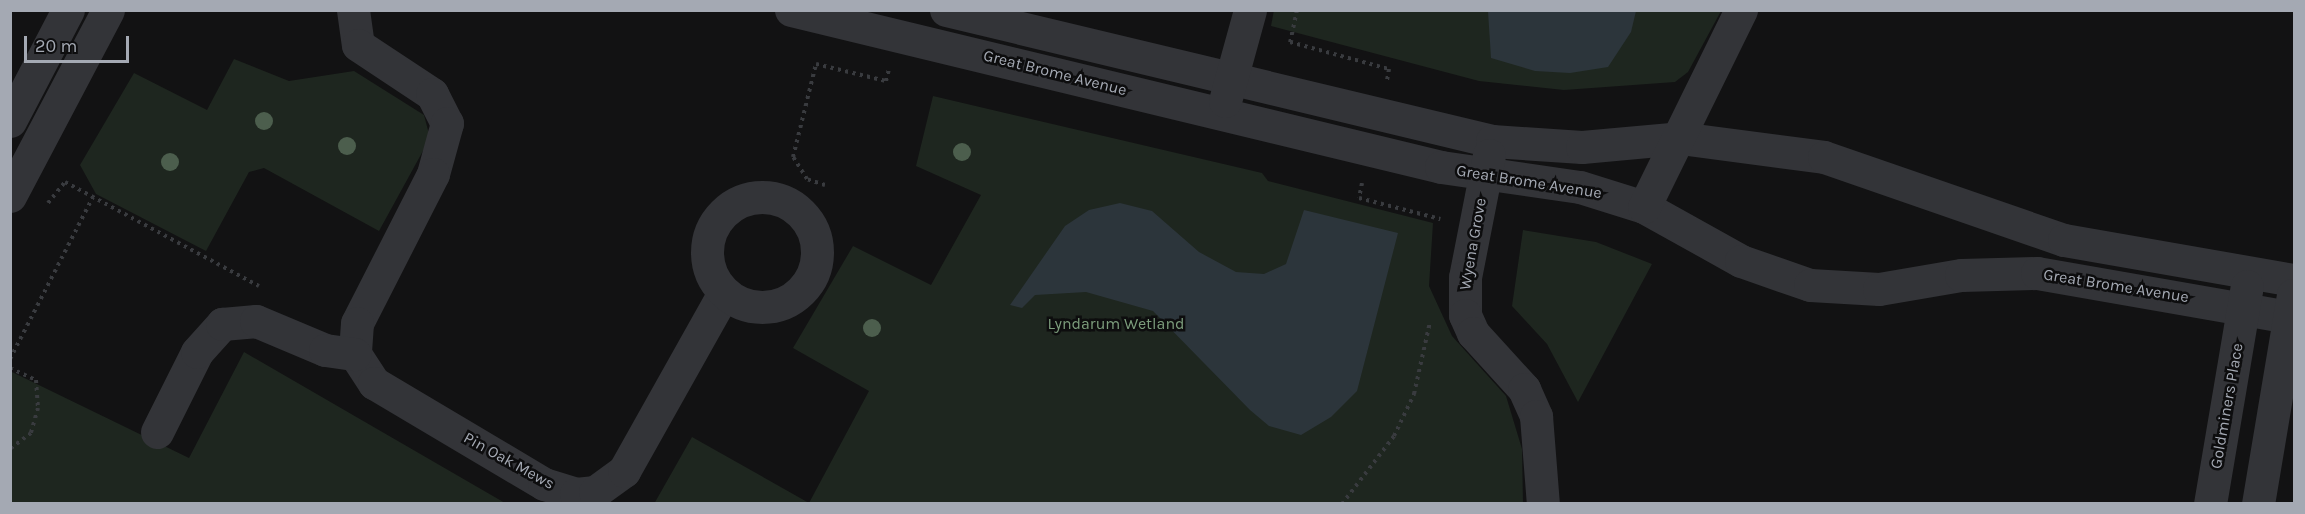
<!DOCTYPE html>
<style>
body{margin:0}
#map{position:relative;width:2305px;height:514px;overflow:hidden;background:#121213;font-family:Karla,sans-serif}
div>[style]{position:absolute}
.green>*{inset:0;background:#1e261f}
.water>*{inset:0;background:#2c353b}
.path>*{height:4px;margin-top:-2px;transform-origin:0;background:repeating-linear-gradient(90deg,#393b3f 0 3px,transparent 0 7.5px)}
.minor>*{height:33px;margin:-16.5px;padding:0 16.5px;transform-origin:16.5px;border-radius:16.5px;background:#333438}
.minor>.ring{margin:-16.5px;padding:0;box-sizing:content-box;background:none;border:33px solid #333438;border-radius:50%}
.trees>*{width:18px;height:18px;margin:-9px;border-radius:50%;background:#4c5e4d}
span{translate:-50% -50%;white-space:nowrap;text-align:center;line-height:1.15;-webkit-text-stroke:5px #0d0d0e;paint-order:stroke}
.street-label{font-size:16px;color:#a4a9b3}
.park-label{font-size:16px;color:#7c9d7c}
.frame{position:absolute;inset:0;border:12px solid #a4a9b3;pointer-events:none}
.scale{position:absolute;left:24px;top:36px;width:105px;height:27px;box-sizing:border-box;border:3px solid #a4a9b3;border-top:0;padding-left:8px;font-size:18px;line-height:21px;white-space:nowrap;color:#a4a9b3;-webkit-text-stroke:4px #0d0d0e;paint-order:stroke}
</style>
<div id="map">
<div class="green">
<i style="clip-path:polygon(1274px 10px,1721px 11px,1688px 72px,1675px 82px,1564px 90px,1479px 81px,1271px 26px)"></i>
<i style="clip-path:polygon(234px 59px,289px 81px,354px 71px,424px 115px,429px 134px,424px 149px,379px 231px,264px 168px,249px 172px,206px 251px,96px 194px,80px 165px,134px 73px,207px 110px)"></i>
<i style="clip-path:polygon(933px 96px,1262px 173px,1268px 181px,1433px 223px,1429px 286px,1452px 336px,1506px 396px,1522px 449px,1523px 503px,654px 504px,692px 437px,809px 503px,869px 391px,793px 348px,853px 246px,931px 285px,981px 195px,916px 166px)"></i>
<i style="clip-path:polygon(1523px 230px,1596px 242px,1652px 264px,1578px 402px,1547px 344px,1512px 306px)"></i>
<i style="clip-path:polygon(244px 352px,505px 503px,11px 503px,10px 371px,189px 458px)"></i>
</div>
<div class="water">
<i style="clip-path:polygon(1488px 11px,1488px 10px,1636px 11px,1631px 32px,1608px 67px,1570px 73px,1535px 71px,1491px 58px)"></i>
<i style="clip-path:polygon(1120px 203px,1152px 211px,1199px 252px,1236px 272px,1264px 274px,1286px 264px,1304px 210px,1398px 233px,1357px 391px,1331px 417px,1301px 435px,1269px 426px,1250px 410px,1153px 311px,1086px 292px,1035px 295px,1022px 308px,1010px 305px,1065px 226px,1089px 210px)"></i>
</div>
<div class="path">
<i style="left:1297px;top:10px;width:33px;rotate:102deg"></i>
<i style="left:1290px;top:42px;width:103px;rotate:15.3deg"></i>
<i style="left:1389px;top:69px;width:11px;rotate:100deg"></i>
<i style="left:1362px;top:183px;width:15px;rotate:101deg"></i>
<i style="left:1359px;top:198px;width:84px;rotate:14.5deg"></i>
<i style="left:825px;top:185px;width:19px;rotate:-162deg"></i>
<i style="left:807px;top:179px;width:26px;rotate:-122deg"></i>
<i style="left:793px;top:157px;width:96px;rotate:-76.1deg"></i>
<i style="left:816px;top:64px;width:72px;rotate:13.7deg"></i>
<i style="left:886px;top:81px;width:12px;rotate:-76deg"></i>
<i style="left:48px;top:203px;width:27px;rotate:-51deg"></i>
<i style="left:65px;top:182px;width:220px;rotate:28.2deg"></i>
<i style="left:10px;top:359px;width:182px;rotate:-62.9deg"></i>
<i style="left:10px;top:368px;width:29px;rotate:25deg"></i>
<i style="left:36px;top:380px;width:28px;rotate:86deg"></i>
<i style="left:38px;top:408px;width:26px;rotate:106deg"></i>
<i style="left:31px;top:433px;width:26px;rotate:143deg"></i>
<i style="left:1342px;top:504px;width:86px;rotate:-52.6deg"></i>
<i style="left:1394px;top:436px;width:47px;rotate:-64.5deg"></i>
<i style="left:1414px;top:394px;width:74px;rotate:-77.5deg"></i>
</div>
<div class="minor">
<i style="left:353px;top:10px;width:35px;rotate:82deg"></i>
<i style="left:358px;top:45px;width:89px;rotate:33.5deg"></i>
<i style="left:432px;top:94px;width:33px;rotate:63deg"></i>
<i style="left:447px;top:123px;width:53px;rotate:105.4deg"></i>
<i style="left:433px;top:174px;width:167px;rotate:117deg"></i>
<i style="left:357px;top:323px;width:31px;rotate:94deg"></i>
<i style="left:355px;top:354px;width:35px;rotate:57deg"></i>
<i style="left:374px;top:383px;width:198px;rotate:30.7deg"></i>
<i style="left:544px;top:484px;width:34px;rotate:17deg"></i>
<i style="left:576px;top:494px;width:19px;rotate:-6deg"></i>
<i style="left:595px;top:492px;width:36px;rotate:-36deg"></i>
<i style="left:624px;top:471px;width:204px;rotate:-60.7deg"></i>
<i style="left:791px;top:10px;width:669px;rotate:13.58deg"></i>
<i style="left:1441px;top:167px;width:140px;rotate:8.2deg"></i>
<i style="left:1580px;top:187px;width:67px;rotate:17.4deg"></i>
<i style="left:1644px;top:207px;width:111px;rotate:29.1deg"></i>
<i style="left:1741px;top:261px;width:73px;rotate:19.2deg"></i>
<i style="left:1810px;top:285px;width:69px;rotate:3.3deg"></i>
<i style="left:1879px;top:289px;width:83px;rotate:-9.7deg"></i>
<i style="left:1961px;top:275px;width:76px;rotate:-1.5deg"></i>
<i style="left:2037px;top:273px;width:261px;rotate:9.9deg"></i>
<i style="left:946px;top:10px;width:561px;rotate:13.49deg"></i>
<i style="left:1492px;top:141px;width:90px;rotate:3.8deg"></i>
<i style="left:1582px;top:147px;width:98px;rotate:-5.2deg"></i>
<i style="left:1680px;top:138px;width:145px;rotate:7.5deg"></i>
<i style="left:1824px;top:157px;width:254px;rotate:19.1deg"></i>
<i style="left:2064px;top:240px;width:233px;rotate:9.9deg"></i>
<i style="left:1225px;top:101px;width:94px;rotate:-74.6deg"></i>
<i style="left:10px;top:121px;width:125px;rotate:-62.4deg"></i>
<i style="left:1489px;top:155px;width:124px;rotate:101.1deg"></i>
<i style="left:1465px;top:277px;width:38px;rotate:90deg"></i>
<i style="left:1465px;top:315px;width:20px;rotate:66deg"></i>
<i style="left:1473px;top:333px;width:76px;rotate:47.7deg"></i>
<i style="left:1524px;top:389px;width:30px;rotate:66deg"></i>
<i style="left:1536px;top:416px;width:88px;rotate:85.5deg"></i>
<i style="left:10px;top:196px;width:210px;rotate:-62.2deg"></i>
<i class="ring" style="left:707px;top:197px;width:77px;height:77px"></i>
<i style="left:1644px;top:207px;width:220px;rotate:-63.8deg"></i>
<i style="left:157px;top:432px;width:89px;rotate:-63.4deg"></i>
<i style="left:197px;top:352px;width:38px;rotate:-48deg"></i>
<i style="left:222px;top:324px;width:34px;rotate:-5deg"></i>
<i style="left:256px;top:321px;width:75px;rotate:22.8deg"></i>
<i style="left:325px;top:350px;width:30px;rotate:8deg"></i>
<i style="left:2210px;top:504px;width:221px;rotate:-80.4deg"></i>
<i style="left:2258px;top:504px;width:212px;rotate:-80.5deg"></i>
</div>
<div class="trees">
<i style="left:264px;top:121px"></i>
<i style="left:347px;top:146px"></i>
<i style="left:962px;top:152px"></i>
<i style="left:170px;top:162px"></i>
<i style="left:872px;top:328px"></i>
</div>
<div class="street-label">
<span style="left:1055px;top:73px;rotate:14deg">Great Brome Avenue</span>
<span style="left:1529px;top:182px;rotate:9deg">Great Brome Avenue</span>
<span style="left:1473px;top:244px;rotate:-80deg">Wyena Grove</span>
<span style="left:2116px;top:286px;rotate:9deg">Great Brome Avenue</span>
<span style="left:2227px;top:406px;rotate:-80deg">Goldminers Place</span>
<span style="left:509px;top:461px;rotate:29deg">Pin Oak Mews</span>
</div>
<div class="park-label">
<span style="left:1116px;top:324px">Lyndarum Wetland</span>
</div>
<div class="frame"></div>
<div class="scale">20 m</div>
</div>
